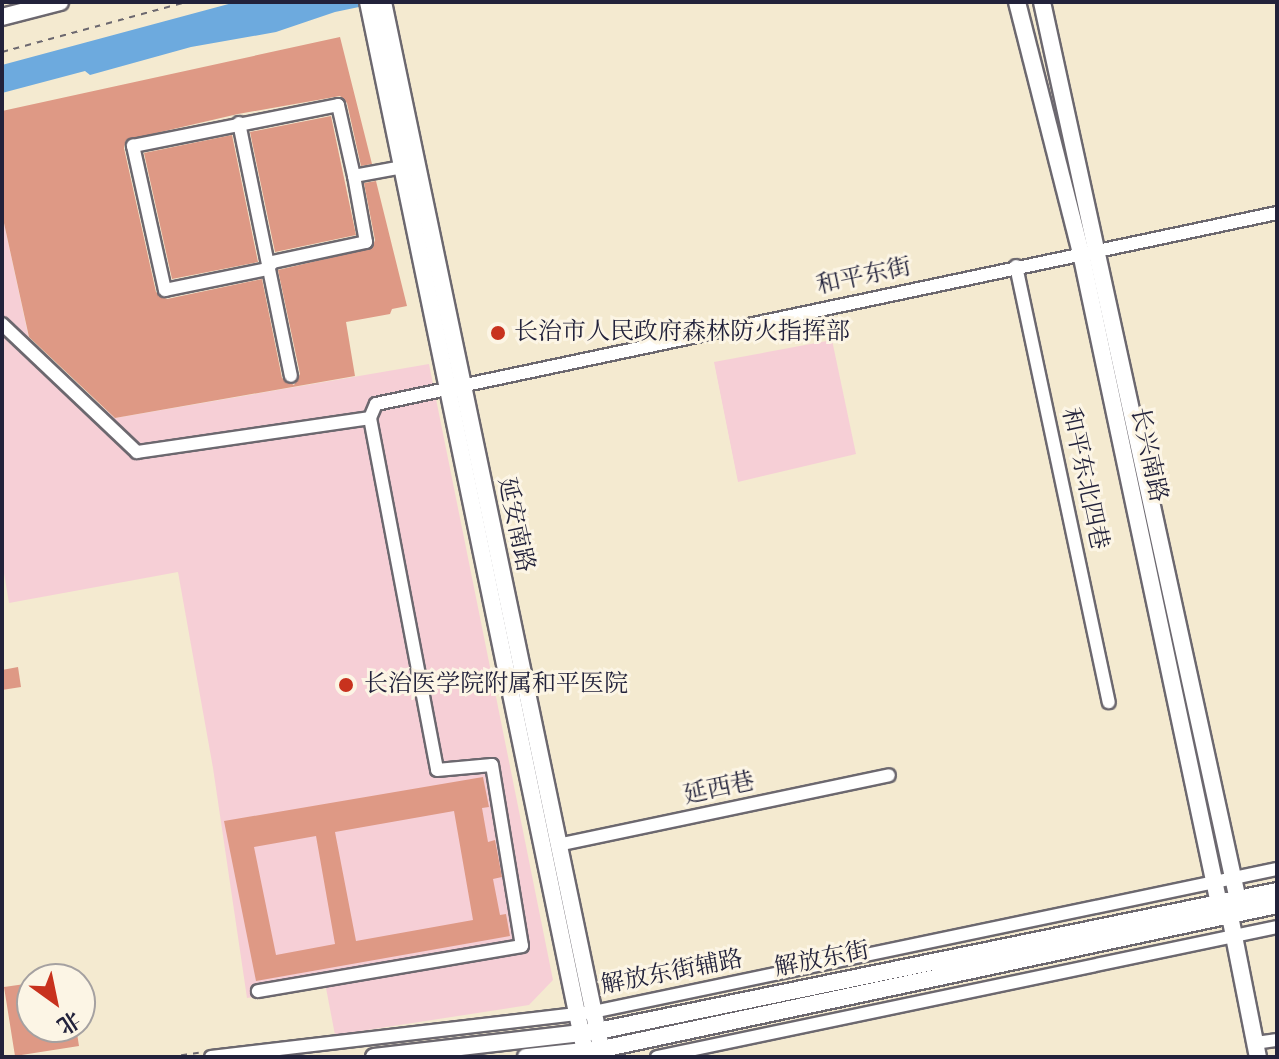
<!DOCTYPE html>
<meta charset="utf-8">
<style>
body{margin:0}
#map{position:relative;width:1279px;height:1059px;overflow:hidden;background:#f4ead0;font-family:"IM FELL DW Pica","Noto Serif SC",serif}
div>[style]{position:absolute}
.built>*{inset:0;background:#f6cfd6}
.water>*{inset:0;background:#6daade}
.building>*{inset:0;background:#de9985}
.path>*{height:2px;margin-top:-1px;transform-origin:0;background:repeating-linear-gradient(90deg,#6c686f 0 6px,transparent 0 12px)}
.roads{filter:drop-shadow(2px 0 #6c686f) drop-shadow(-2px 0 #6c686f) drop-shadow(0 2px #6c686f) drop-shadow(0 -2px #6c686f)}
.minor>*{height:12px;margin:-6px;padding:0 6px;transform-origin:6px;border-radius:6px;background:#fff}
.major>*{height:16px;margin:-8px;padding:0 8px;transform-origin:8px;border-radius:8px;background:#fff}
.dots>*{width:22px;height:22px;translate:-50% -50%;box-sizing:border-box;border:4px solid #fcf5e5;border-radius:50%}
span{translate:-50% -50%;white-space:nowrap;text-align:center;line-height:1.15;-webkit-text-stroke:6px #fcf5e5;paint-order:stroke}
.street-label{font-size:24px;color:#22223b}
.poi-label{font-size:24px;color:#22223b}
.left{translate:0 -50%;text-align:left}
.frame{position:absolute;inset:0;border:4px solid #22223b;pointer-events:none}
.north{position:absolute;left:16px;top:963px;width:80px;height:80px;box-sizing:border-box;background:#fcf5e5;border:2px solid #a5a1a1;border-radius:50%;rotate:147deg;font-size:22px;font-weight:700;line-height:32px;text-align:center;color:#22223b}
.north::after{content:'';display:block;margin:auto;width:28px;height:36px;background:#c8321e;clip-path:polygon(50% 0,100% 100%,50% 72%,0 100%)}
</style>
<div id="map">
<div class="built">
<i style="clip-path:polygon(2px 214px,30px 343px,115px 418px,429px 364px,553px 980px,529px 1005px,335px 1035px,326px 988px,247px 998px,213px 768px,178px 572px,9px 603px,2px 561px)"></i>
<i style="clip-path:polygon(832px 340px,856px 454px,738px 482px,714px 362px)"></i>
</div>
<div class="water">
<i style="clip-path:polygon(236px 2px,383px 2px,335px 12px,276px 32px,191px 47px,90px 75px,85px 71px,2px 93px,2px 65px)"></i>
</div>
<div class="building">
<i style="clip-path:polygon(340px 37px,372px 164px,361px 166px,347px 103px,340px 96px,238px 114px,126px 140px,124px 148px,156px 292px,167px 299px,262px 279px,282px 378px,294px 385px,300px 374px,278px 270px,372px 248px,375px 240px,364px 183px,376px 181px,407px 306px,392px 309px,390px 314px,346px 322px,355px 376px,115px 418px,29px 337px,2px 214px,2px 111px)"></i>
<i style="clip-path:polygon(331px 116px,356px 235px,275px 252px,250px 132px)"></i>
<i style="clip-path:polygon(232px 135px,258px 262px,172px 279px,144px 153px)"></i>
<i style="clip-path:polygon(18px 667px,21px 687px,2px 690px,2px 670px)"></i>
<i style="clip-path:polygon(evenodd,483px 777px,489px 807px,482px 808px,488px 842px,495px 840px,502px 877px,493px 879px,500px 915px,506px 914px,510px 936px,256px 981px,224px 821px,483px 777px,454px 811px,473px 920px,356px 941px,335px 832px,454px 811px,483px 777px,316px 836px,335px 944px,276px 955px,254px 847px,316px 836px)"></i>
<i style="clip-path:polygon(32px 983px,32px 1027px,76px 1027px,79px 1046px,15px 1056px,4px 987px)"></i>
</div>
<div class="path">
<i style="left:2px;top:52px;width:191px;rotate:-15.2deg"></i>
<i style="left:169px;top:1057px;width:30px;rotate:-8deg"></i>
</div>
<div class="roads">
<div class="minor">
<i style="left:239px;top:123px;width:258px;rotate:78.4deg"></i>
<i style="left:354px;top:176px;width:67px;rotate:79.7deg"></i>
<i style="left:366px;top:242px;width:95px;rotate:167.9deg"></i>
<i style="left:273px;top:262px;width:9px;rotate:131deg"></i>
<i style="left:267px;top:269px;width:104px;rotate:168.4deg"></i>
<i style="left:165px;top:290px;width:148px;rotate:-102.5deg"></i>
<i style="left:133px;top:146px;width:209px;rotate:-11.3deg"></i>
<i style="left:338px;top:105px;width:73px;rotate:77.3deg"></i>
<i style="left:354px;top:176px;width:55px;rotate:-10.5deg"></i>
<i style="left:1016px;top:266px;width:446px;rotate:78deg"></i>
<i style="left:2px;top:324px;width:186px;rotate:43.5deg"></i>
<i style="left:137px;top:452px;width:235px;rotate:-8.3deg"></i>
<i style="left:370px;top:418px;width:358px;rotate:79.2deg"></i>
<i style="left:437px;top:770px;width:55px;rotate:-5.2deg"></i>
<i style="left:492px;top:765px;width:183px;rotate:80.6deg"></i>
<i style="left:522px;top:946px;width:268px;rotate:170.3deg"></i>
<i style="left:370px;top:418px;width:15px;rotate:-67deg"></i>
<i style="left:376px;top:404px;width:921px;rotate:-11.97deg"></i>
<i style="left:558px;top:845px;width:338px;rotate:-11.9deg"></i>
<i style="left:1255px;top:1043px;width:22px;rotate:-8deg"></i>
<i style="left:211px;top:1057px;width:385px;rotate:-6.7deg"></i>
<i style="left:593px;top:1012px;width:699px;rotate:-11.81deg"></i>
<i style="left:657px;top:1057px;width:633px;rotate:-11.84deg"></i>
</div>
<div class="major">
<i style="left:368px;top:2px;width:1077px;rotate:78.32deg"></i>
<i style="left:383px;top:2px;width:1078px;rotate:78.22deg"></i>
<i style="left:1017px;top:2px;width:259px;rotate:75.7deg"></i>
<i style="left:1081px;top:253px;width:665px;rotate:78.03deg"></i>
<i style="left:1219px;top:904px;width:16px;rotate:47deg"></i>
<i style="left:1230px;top:916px;width:144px;rotate:78.8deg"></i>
<i style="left:1042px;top:2px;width:919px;rotate:77.69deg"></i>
<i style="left:1238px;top:900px;width:18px;rotate:117deg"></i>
<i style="left:2px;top:17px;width:60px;rotate:-14.5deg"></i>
<i style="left:374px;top:1057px;width:226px;rotate:-6.6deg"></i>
<i style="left:598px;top:1031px;width:693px;rotate:-11.65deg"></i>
<i style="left:526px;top:1057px;width:76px;rotate:-6deg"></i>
<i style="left:602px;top:1049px;width:690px;rotate:-12.04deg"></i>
</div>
</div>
<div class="dots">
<i style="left:498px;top:333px;background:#c8321e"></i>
<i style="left:346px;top:685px;background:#c8321e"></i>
</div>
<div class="street-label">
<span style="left:864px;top:277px;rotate:-12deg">和平东街</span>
<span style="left:1148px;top:455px;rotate:78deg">长兴南路</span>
<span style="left:1084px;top:479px;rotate:78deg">和平东北四巷</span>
<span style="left:515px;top:525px;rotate:78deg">延安南路</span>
<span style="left:719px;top:789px;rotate:-12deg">延西巷</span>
<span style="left:822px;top:960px;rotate:-11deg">解放东街</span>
<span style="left:672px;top:973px;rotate:-11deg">解放东街辅路</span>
</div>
<div class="poi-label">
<span class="left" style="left:514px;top:333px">长治市人民政府森林防火指挥部</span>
<span class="left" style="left:364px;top:685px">长治医学院附属和平医院</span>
</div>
<div class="frame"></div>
<div class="north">北</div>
</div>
